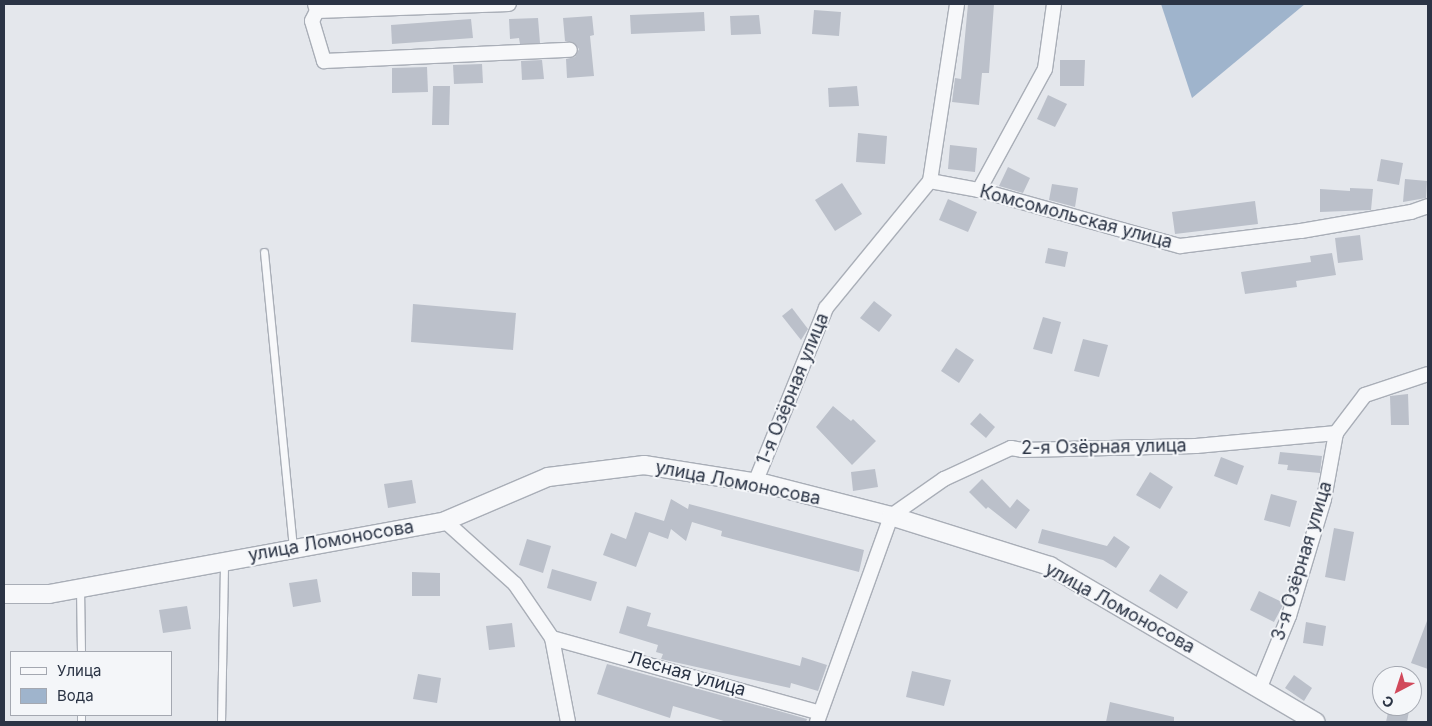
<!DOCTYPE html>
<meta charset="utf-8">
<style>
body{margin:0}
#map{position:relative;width:1432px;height:726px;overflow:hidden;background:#e4e7ec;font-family:Inter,sans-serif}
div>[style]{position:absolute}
.water>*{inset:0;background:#9fb4cc}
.building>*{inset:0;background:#bbc0ca}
.roads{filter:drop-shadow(1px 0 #a9aeb7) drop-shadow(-1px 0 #a9aeb7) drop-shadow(0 1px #a9aeb7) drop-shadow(0 -1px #a9aeb7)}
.service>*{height:7px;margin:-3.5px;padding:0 3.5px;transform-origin:3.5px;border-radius:3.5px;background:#f7f8fa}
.minor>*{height:14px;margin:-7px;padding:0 7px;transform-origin:7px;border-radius:7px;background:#f7f8fa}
.tertiary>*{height:18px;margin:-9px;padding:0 9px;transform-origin:9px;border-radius:9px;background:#f7f8fa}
span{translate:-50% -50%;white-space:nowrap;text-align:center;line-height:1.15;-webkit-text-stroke:4px #f4f6f9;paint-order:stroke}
.street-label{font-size:18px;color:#2b3445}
.frame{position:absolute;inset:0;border:5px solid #2b3445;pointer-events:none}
.legend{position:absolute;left:10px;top:651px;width:162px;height:65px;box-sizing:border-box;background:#f4f6f9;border:1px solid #a4a8b1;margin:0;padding:6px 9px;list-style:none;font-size:15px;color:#2b3445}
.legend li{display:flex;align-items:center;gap:10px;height:25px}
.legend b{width:25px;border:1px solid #a4a8b1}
.north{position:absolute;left:1372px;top:666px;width:50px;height:50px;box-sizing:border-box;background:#f4f6f9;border:1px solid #a4a8b1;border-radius:50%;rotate:220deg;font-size:14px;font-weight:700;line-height:20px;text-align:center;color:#2b3445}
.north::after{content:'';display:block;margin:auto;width:18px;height:22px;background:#d1495b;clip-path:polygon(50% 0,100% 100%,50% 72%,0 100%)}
</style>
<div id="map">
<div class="water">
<i style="clip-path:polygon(1161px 4px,1305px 4px,1192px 98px)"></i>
</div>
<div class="building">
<i style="clip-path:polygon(968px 4px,994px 4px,989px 73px,982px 73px,979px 105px,952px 102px,955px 78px,961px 79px)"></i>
<i style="clip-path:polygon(814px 10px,841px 12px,839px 36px,812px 34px)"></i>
<i style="clip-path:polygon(704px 12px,705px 31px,631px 34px,630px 15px)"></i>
<i style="clip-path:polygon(759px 15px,761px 34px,731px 35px,730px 16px)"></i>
<i style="clip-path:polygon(592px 16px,594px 35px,590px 36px,594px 76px,567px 78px,566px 59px,575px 57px,579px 49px,574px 43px,565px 41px,563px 18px)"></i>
<i style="clip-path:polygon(538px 18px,540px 43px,520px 44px,519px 38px,510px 39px,509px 19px)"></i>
<i style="clip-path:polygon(471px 19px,473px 38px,392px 44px,391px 25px)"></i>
<i style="clip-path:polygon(542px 60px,544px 79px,522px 80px,521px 61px)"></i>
<i style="clip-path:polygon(1060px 60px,1085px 60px,1084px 86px,1060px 86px)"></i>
<i style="clip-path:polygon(482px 64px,483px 83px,454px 84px,453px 65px)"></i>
<i style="clip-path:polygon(427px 67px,428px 92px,392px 93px,392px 68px)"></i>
<i style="clip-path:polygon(433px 86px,450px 86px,449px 125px,432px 125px)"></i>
<i style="clip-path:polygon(857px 86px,859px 106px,829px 107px,828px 88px)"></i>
<i style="clip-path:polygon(1048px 95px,1067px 104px,1055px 127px,1037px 119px)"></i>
<i style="clip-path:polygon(858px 133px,887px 136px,885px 164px,856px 162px)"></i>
<i style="clip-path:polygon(950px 145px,977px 148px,975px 172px,948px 169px)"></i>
<i style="clip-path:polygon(1381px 159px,1403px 163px,1399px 185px,1377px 181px)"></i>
<i style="clip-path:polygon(1008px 167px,1030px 178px,1023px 193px,999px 186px)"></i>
<i style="clip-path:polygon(1405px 179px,1427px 181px,1426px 198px,1403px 202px)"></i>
<i style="clip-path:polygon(842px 183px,862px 214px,835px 231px,815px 200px)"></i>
<i style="clip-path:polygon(1052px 184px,1078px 188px,1075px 207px,1049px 200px)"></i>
<i style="clip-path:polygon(1350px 188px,1373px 189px,1371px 210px,1320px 212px,1320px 189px,1350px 191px)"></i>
<i style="clip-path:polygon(948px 199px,977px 212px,968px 232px,939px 220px)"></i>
<i style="clip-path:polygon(1255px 201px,1258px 224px,1175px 234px,1172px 212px)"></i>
<i style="clip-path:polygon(1360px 235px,1363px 260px,1338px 263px,1335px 238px)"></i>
<i style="clip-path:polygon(1048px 248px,1068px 252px,1065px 267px,1045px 263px)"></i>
<i style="clip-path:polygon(1332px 253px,1336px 275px,1296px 281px,1297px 287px,1245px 294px,1241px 272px,1311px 262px,1310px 256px)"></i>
<i style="clip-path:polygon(874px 301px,892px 315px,879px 332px,860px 318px)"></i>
<i style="clip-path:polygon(413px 304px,516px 313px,513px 350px,411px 342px)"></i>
<i style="clip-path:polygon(792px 308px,808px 329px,801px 340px,782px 316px)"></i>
<i style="clip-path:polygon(1043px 317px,1061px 322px,1052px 354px,1033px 349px)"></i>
<i style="clip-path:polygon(1083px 339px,1108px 345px,1099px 377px,1074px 371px)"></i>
<i style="clip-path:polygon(956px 348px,974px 360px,959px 383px,941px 371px)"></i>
<i style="clip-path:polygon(1408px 394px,1409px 425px,1391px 425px,1390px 396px)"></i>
<i style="clip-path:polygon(833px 406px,851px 421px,853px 419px,876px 441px,852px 465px,816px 427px)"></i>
<i style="clip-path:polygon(980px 413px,995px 427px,986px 438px,970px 424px)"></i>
<i style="clip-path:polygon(1280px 452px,1322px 456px,1320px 473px,1287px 470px,1288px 465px,1278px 464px)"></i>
<i style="clip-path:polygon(1221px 457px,1244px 466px,1237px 485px,1214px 476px)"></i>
<i style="clip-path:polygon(875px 469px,878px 487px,853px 491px,851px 472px)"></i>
<i style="clip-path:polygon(1150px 472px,1173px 487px,1160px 509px,1136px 495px)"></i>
<i style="clip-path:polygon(982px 479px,1010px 508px,1017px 499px,1030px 510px,1016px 529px,988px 507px,986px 509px,969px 492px)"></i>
<i style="clip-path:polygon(412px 480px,416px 503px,388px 508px,384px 484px)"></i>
<i style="clip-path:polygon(1271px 494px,1297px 501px,1290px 527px,1264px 520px)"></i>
<i style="clip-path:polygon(671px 499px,688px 509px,689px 504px,864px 550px,859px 572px,721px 536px,722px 531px,692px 522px,686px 541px,671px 529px,668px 539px,649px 532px,636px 567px,603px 555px,611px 533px,626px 539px,635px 512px,664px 521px)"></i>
<i style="clip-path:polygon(1334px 528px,1354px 532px,1345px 581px,1325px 577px)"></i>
<i style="clip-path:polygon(1042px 529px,1107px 546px,1114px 536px,1130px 547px,1116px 568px,1103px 560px,1038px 543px)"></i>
<i style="clip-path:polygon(527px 539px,551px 546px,543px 573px,519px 565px)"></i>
<i style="clip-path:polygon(552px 569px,597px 582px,591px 601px,547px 588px)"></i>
<i style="clip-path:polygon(412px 572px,440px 573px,440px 596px,412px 596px)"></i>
<i style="clip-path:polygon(1160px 574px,1188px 592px,1177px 609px,1149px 591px)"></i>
<i style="clip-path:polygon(317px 579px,321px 602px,293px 607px,289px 583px)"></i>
<i style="clip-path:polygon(1259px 591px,1284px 603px,1274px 622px,1250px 610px)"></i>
<i style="clip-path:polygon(187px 606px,191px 629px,163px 633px,159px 610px)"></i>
<i style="clip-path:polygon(627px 606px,651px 613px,647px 626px,800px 666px,802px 657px,827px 665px,818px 691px,791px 683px,790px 688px,661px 659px,663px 654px,656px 652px,658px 645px,619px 633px)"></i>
<i style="clip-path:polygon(1427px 621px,1428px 622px,1428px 669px,1411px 663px)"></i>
<i style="clip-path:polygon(1306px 622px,1326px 626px,1323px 646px,1303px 643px)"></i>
<i style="clip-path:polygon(512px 623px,515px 647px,489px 650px,486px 626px)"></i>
<i style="clip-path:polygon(607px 664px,779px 711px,807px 719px,806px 722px,727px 722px,673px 706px,670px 718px,597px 694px)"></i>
<i style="clip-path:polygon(912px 671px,951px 680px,944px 706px,906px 697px)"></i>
<i style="clip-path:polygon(418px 674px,441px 678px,437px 703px,413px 699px)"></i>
<i style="clip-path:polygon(1294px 675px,1312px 688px,1304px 701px,1285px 688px)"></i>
<i style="clip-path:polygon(1110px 702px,1174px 717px,1174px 722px,1106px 722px)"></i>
<i style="clip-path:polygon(1389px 708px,1409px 711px,1407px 722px,1386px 722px)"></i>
</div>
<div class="roads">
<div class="service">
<i style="left:264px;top:252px;width:297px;rotate:84.4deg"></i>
<i style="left:80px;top:588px;width:64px;rotate:89.1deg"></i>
<i style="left:81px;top:715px;width:7px;rotate:90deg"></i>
<i style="left:221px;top:722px;width:159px;rotate:-88.9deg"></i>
</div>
<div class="minor">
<i style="left:315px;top:4px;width:7px;rotate:74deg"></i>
<i style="left:317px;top:11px;width:11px;rotate:117deg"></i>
<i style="left:312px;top:21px;width:42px;rotate:73.3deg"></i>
<i style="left:324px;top:61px;width:246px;rotate:-2.6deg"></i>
<i style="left:317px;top:11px;width:192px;rotate:-2.1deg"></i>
<i style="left:930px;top:181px;width:50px;rotate:10.4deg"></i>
<i style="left:979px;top:190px;width:209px;rotate:15.6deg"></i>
<i style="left:1180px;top:246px;width:122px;rotate:-7.1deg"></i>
<i style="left:1301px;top:231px;width:112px;rotate:-9.8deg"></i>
<i style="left:1411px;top:212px;width:18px;rotate:-19deg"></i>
<i style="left:930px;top:181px;width:179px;rotate:-81.3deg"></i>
<i style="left:979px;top:190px;width:138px;rotate:-61.4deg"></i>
<i style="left:1045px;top:69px;width:66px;rotate:-82.1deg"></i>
<i style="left:755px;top:483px;width:189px;rotate:-67.9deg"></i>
<i style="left:826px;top:308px;width:164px;rotate:-50.7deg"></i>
<i style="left:445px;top:521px;width:94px;rotate:42deg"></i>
<i style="left:515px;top:584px;width:65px;rotate:55.6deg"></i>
<i style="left:552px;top:638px;width:86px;rotate:79.2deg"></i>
<i style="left:552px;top:638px;width:278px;rotate:15.6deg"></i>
<i style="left:1260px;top:687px;width:77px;rotate:-67.8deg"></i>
<i style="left:1289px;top:616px;width:122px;rotate:-73.3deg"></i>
<i style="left:1324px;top:499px;width:67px;rotate:-79.7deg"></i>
<i style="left:1336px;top:433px;width:48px;rotate:-52.7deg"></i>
<i style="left:1365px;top:395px;width:66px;rotate:-18.4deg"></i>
<i style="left:817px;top:722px;width:219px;rotate:-70.2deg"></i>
<i style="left:891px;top:516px;width:65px;rotate:-34.9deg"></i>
<i style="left:944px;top:479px;width:74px;rotate:-24.8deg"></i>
<i style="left:1011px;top:448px;width:11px;rotate:10deg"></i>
<i style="left:1022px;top:450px;width:174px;rotate:-1.3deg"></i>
<i style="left:1196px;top:446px;width:141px;rotate:-5.3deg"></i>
</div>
<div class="tertiary">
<i style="left:4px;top:594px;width:45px"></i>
<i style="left:49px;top:594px;width:403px;rotate:-10.4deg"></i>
<i style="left:445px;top:521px;width:112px;rotate:-23.1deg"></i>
<i style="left:548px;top:477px;width:97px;rotate:-7.1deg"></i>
<i style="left:644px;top:465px;width:123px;rotate:8.9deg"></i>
<i style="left:766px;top:484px;width:129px;rotate:14.4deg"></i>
<i style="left:891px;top:516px;width:167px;rotate:17.5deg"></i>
<i style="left:1050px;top:566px;width:308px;rotate:30.4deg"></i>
</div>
</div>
<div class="street-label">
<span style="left:1076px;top:217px;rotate:15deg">Комсомольская улица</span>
<span style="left:793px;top:389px;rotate:-68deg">1-я Озёрная улица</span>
<span style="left:1104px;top:447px;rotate:-1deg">2-я Озёрная улица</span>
<span style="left:738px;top:483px;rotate:11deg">улица Ломоносова</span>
<span style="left:331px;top:541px;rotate:-10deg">улица Ломоносова</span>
<span style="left:1302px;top:561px;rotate:-73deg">3-я Озёрная улица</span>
<span style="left:1120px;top:608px;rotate:29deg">улица Ломоносова</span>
<span style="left:687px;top:674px;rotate:16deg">Лесная улица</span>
</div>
<div class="frame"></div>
<ul class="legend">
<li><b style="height:6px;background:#f7f8fa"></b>Улица</li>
<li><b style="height:14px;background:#9fb4cc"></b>Вода</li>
</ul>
<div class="north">С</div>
</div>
